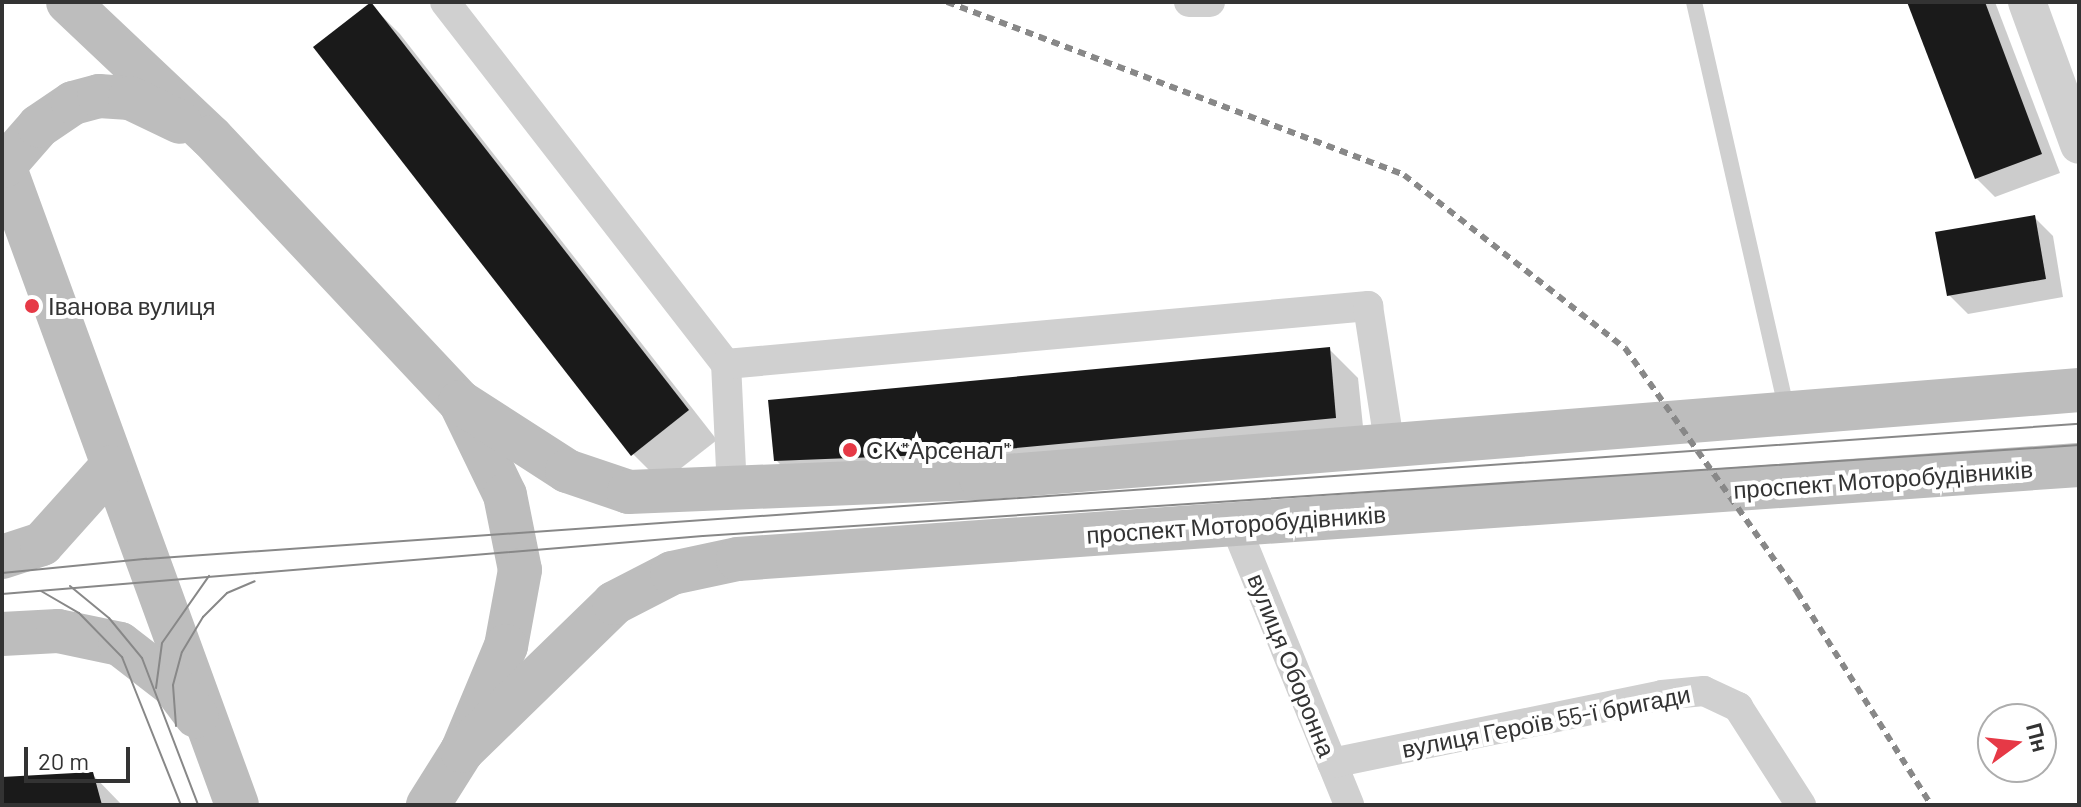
<!DOCTYPE html>
<meta charset="utf-8">
<style>
body{margin:0}
#map{position:relative;width:2081px;height:807px;overflow:hidden;background:#fff;font-family:Barlow,sans-serif}
div>[style]{position:absolute}
.shadow>*{inset:0;background:#0003}
.building>*{inset:0;background:#1a1a1a}
.service>*{height:16px;margin:-8px;padding:0 8px;transform-origin:8px;border-radius:8px;background:#d0d0d0}
.minor>*{height:30px;margin:-15px;padding:0 15px;transform-origin:15px;border-radius:15px;background:#d0d0d0}
.tertiary>*{height:38px;margin:-19px;padding:0 19px;transform-origin:19px;border-radius:19px;background:#d0d0d0}
.secondary>*{height:44px;margin:-22px;padding:0 22px;transform-origin:22px;border-radius:22px;background:#bdbdbd}
.tram>*{height:2px;margin:-1px;padding:0 1px;transform-origin:1px;border-radius:1px;background:#888}
.rail>*{height:6px;margin-top:-3px;transform-origin:0;background:repeating-linear-gradient(90deg,#888 0 8px,transparent 0 14px)}
.dots>*{width:22px;height:22px;translate:-50% -50%;box-sizing:border-box;border:4px solid #fff;border-radius:50%}
span{translate:-50% -50%;white-space:nowrap;text-align:center;line-height:1.15;-webkit-text-stroke:8px #fff;paint-order:stroke}
.poi-label{font-size:24px;color:#333}
.left{translate:0 -50%;text-align:left}
.street-label{font-size:24px;color:#333}
.frame{position:absolute;inset:0;border:4px solid #333;pointer-events:none}
.north{position:absolute;left:1977px;top:703px;width:80px;height:80px;box-sizing:border-box;background:#fff;border:2px solid #adadad;border-radius:50%;rotate:75deg;font-size:22px;font-weight:700;line-height:32px;text-align:center;color:#333}
.north::after{content:'';display:block;margin:auto;width:28px;height:36px;background:#e63946;clip-path:polygon(50% 0,100% 100%,50% 72%,0 100%)}
.scale{position:absolute;left:24px;top:747px;width:106px;height:36px;box-sizing:border-box;border:4px solid #333;border-top:0;padding-left:10px;font-size:24px;line-height:28px;white-space:nowrap;color:#333;-webkit-text-stroke:6px #fff;paint-order:stroke}
</style>
<div id="map">
<div class="shadow">
<i style="clip-path:polygon(1920px 2px,1995px 2px,2060px 173px,1995px 197px,1976px 178px)"></i>
<i style="clip-path:polygon(371px 5px,400px 34px,717px 440px,662px 483px,633px 454px)"></i>
<i style="clip-path:polygon(2034px 217px,2053px 236px,2063px 297px,1968px 314px,1949px 295px)"></i>
<i style="clip-path:polygon(1329px 349px,1358px 378px,1365px 446px,805px 490px,776px 460px)"></i>
<i style="clip-path:polygon(92px 774px,122px 805px,2px 805px,2px 779px)"></i>
</div>
<div class="building">
<i style="clip-path:polygon(371px 2px,689px 410px,631px 456px,313px 47px)"></i>
<i style="clip-path:polygon(1907px 2px,1985px 2px,2042px 154px,1975px 179px)"></i>
<i style="clip-path:polygon(2035px 215px,2046px 279px,1947px 296px,1935px 232px)"></i>
<i style="clip-path:polygon(1330px 347px,1336px 418px,953px 454px,774px 461px,768px 400px)"></i>
<i style="clip-path:polygon(93px 772px,102px 805px,2px 805px,2px 777px)"></i>
</div>
<div class="service">
<i style="left:1694px;top:2px;width:418px;rotate:77.2deg"></i>
</div>
<div class="minor">
<i style="left:445px;top:2px;width:458px;rotate:52.2deg"></i>
<i style="left:1189px;top:2px;width:21px"></i>
<i style="left:732px;top:490px;width:126px;rotate:-92.7deg"></i>
<i style="left:726px;top:364px;width:645px;rotate:-5.16deg"></i>
<i style="left:1368px;top:306px;width:138px;rotate:81.2deg"></i>
<i style="left:1235px;top:525px;width:302px;rotate:67.8deg"></i>
<i style="left:1332px;top:763px;width:337px;rotate:-11.6deg"></i>
<i style="left:1662px;top:695px;width:42px;rotate:-5.4deg"></i>
<i style="left:1704px;top:691px;width:38px;rotate:25deg"></i>
<i style="left:1738px;top:707px;width:117px;rotate:57.3deg"></i>
</div>
<div class="tertiary">
<i style="left:2027px;top:2px;width:152px;rotate:70deg"></i>
</div>
<div class="secondary">
<i style="left:68px;top:2px;width:197px;rotate:43.4deg"></i>
<i style="left:211px;top:137px;width:364px;rotate:46.8deg"></i>
<i style="left:460px;top:402px;width:103px;rotate:64.2deg"></i>
<i style="left:505px;top:495px;width:76px;rotate:78.7deg"></i>
<i style="left:520px;top:570px;width:77px;rotate:100.4deg"></i>
<i style="left:506px;top:646px;width:114px;rotate:112.7deg"></i>
<i style="left:462px;top:751px;width:64px;rotate:122.2deg"></i>
<i style="left:2px;top:160px;width:686px;rotate:69.98deg"></i>
<i style="left:4px;top:166px;width:53px;rotate:-48.8deg"></i>
<i style="left:39px;top:126px;width:41px;rotate:-34.1deg"></i>
<i style="left:73px;top:103px;width:27px;rotate:-15deg"></i>
<i style="left:99px;top:96px;width:31px;rotate:4deg"></i>
<i style="left:130px;top:98px;width:55px;rotate:25.6deg"></i>
<i style="left:460px;top:402px;width:127px;rotate:32.8deg"></i>
<i style="left:567px;top:471px;width:65px;rotate:18.7deg"></i>
<i style="left:629px;top:492px;width:352px;rotate:-2.3deg"></i>
<i style="left:981px;top:478px;width:1102px;rotate:-4.58deg"></i>
<i style="left:2px;top:557px;width:42px;rotate:-18deg"></i>
<i style="left:42px;top:544px;width:103px;rotate:-48.1deg"></i>
<i style="left:2px;top:634px;width:56px;rotate:-3.1deg"></i>
<i style="left:58px;top:631px;width:63px;rotate:11.8deg"></i>
<i style="left:120px;top:644px;width:67px;rotate:37.7deg"></i>
<i style="left:173px;top:685px;width:39px;rotate:53deg"></i>
<i style="left:462px;top:751px;width:212px;rotate:-44.2deg"></i>
<i style="left:614px;top:603px;width:65px;rotate:-27.3deg"></i>
<i style="left:672px;top:573px;width:67px;rotate:-12deg"></i>
<i style="left:738px;top:559px;width:1344px;rotate:-4.01deg"></i>
</div>
<div class="tram">
<i style="left:2px;top:573px;width:145px;rotate:-5.6deg"></i>
<i style="left:146px;top:559px;width:1938px;rotate:-4deg"></i>
<i style="left:70px;top:586px;width:50px;rotate:39.4deg"></i>
<i style="left:109px;top:618px;width:52px;rotate:50.5deg"></i>
<i style="left:142px;top:658px;width:157px;rotate:69.1deg"></i>
<i style="left:41px;top:591px;width:44px;rotate:30.1deg"></i>
<i style="left:79px;top:613px;width:62px;rotate:45.7deg"></i>
<i style="left:122px;top:657px;width:159px;rotate:68.3deg"></i>
<i style="left:2px;top:594px;width:703px;rotate:-4.73deg"></i>
<i style="left:703px;top:536px;width:1379px;rotate:-3.78deg"></i>
<i style="left:156px;top:688px;width:45px;rotate:-82.4deg"></i>
<i style="left:162px;top:643px;width:82px;rotate:-55deg"></i>
<i style="left:176px;top:726px;width:41px;rotate:-94.2deg"></i>
<i style="left:173px;top:685px;width:34px;rotate:-75deg"></i>
<i style="left:182px;top:652px;width:41px;rotate:-59deg"></i>
<i style="left:203px;top:617px;width:34px;rotate:-45deg"></i>
<i style="left:227px;top:593px;width:30px;rotate:-23deg"></i>
</div>
<div class="rail">
<i style="left:947px;top:2px;width:489px;rotate:20.7deg"></i>
<i style="left:1404px;top:175px;width:281px;rotate:38.1deg"></i>
<i style="left:1625px;top:348px;width:299px;rotate:54.8deg"></i>
<i style="left:1797px;top:592px;width:252px;rotate:57.8deg"></i>
</div>
<div class="dots">
<i style="left:32px;top:306px;background:#e63946"></i>
<i style="left:850px;top:450px;background:#e63946"></i>
</div>
<div class="poi-label">
<span class="left" style="left:48px;top:306px">Іванова вулиця</span>
<span class="left" style="left:866px;top:450px">СК "Арсенал"</span>
</div>
<div class="street-label">
<span style="left:1883px;top:479px;rotate:-4deg">проспект Моторобудівників</span>
<span style="left:1236px;top:524px;rotate:-4deg">проспект Моторобудівників</span>
<span style="left:1292px;top:665px;rotate:68deg">вулиця Оборонна</span>
<span style="left:1546px;top:721px;rotate:-11deg">вулиця Героїв 55-ї бригади</span>
</div>
<div class="frame"></div>
<div class="north">Пн</div>
<div class="scale">20 m</div>
</div>
